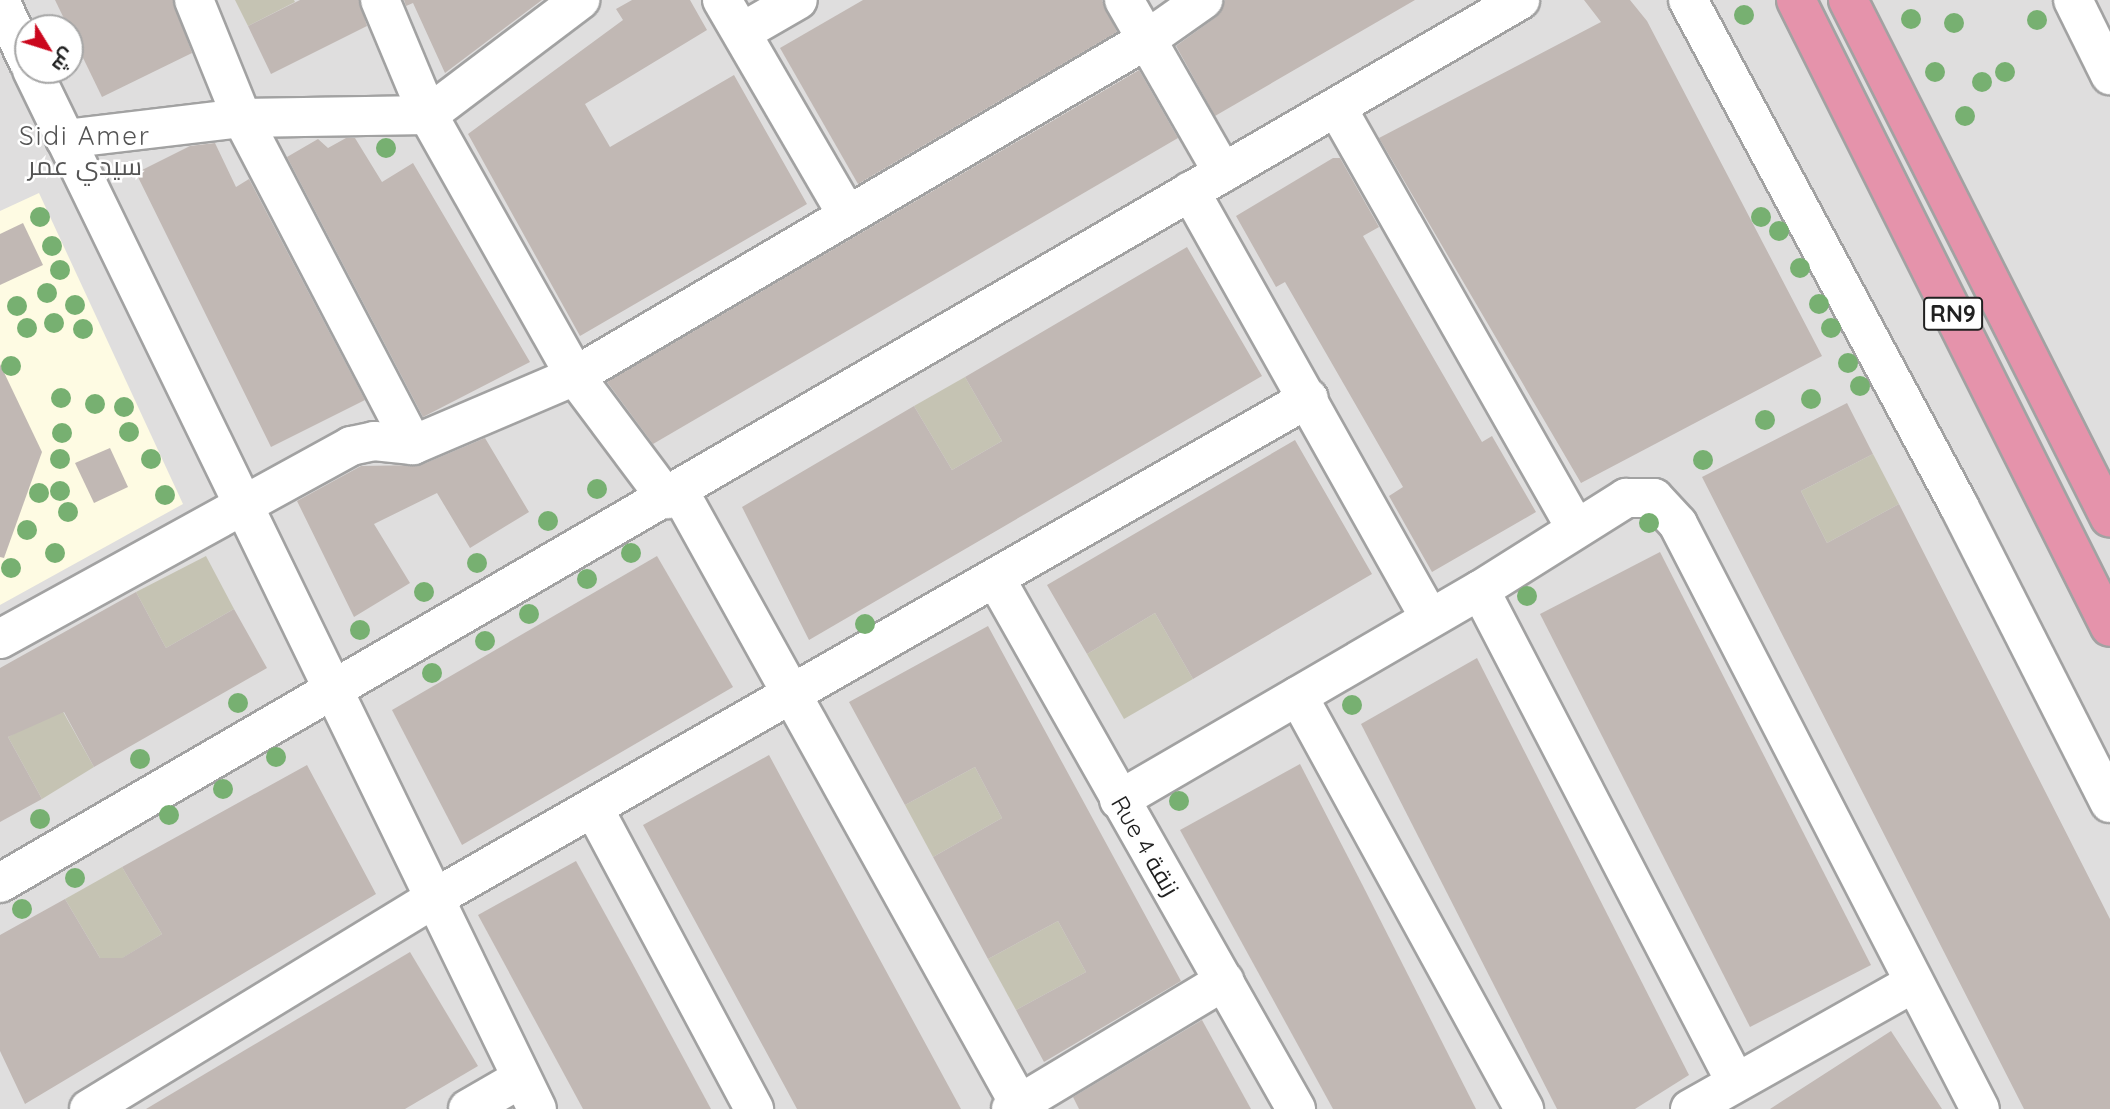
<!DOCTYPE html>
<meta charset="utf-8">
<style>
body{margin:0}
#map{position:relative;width:2110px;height:1109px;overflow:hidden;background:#f1ede8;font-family:Quicksand,Cairo,sans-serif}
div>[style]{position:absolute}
.residential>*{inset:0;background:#dfdede}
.education>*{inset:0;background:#fefbe3}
.construction>*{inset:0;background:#c5c3b3}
.building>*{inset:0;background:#c1b8b4}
.roads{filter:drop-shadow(2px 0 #a2a2a2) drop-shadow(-2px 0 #a2a2a2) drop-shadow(0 2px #a2a2a2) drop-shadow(0 -2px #a2a2a2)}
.minor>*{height:38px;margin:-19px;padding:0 19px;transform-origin:19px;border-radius:19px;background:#fff}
.highway>*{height:38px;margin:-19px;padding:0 19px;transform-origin:19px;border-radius:19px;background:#e593ab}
.trees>*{width:20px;height:20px;margin:-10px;border-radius:50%;background:#77b071}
span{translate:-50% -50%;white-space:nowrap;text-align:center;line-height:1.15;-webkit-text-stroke:5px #fff;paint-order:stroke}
.shield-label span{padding:2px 5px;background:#fff;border:2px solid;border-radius:5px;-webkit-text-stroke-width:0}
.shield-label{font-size:23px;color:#212121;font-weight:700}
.street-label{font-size:24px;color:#212121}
.neighbourhood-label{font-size:26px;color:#545454;letter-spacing:2px}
.north{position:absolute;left:14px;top:14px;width:70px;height:70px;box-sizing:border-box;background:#fff;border:2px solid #a6a6a6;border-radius:50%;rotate:128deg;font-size:19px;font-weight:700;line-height:28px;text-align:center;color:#212121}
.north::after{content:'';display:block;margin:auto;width:24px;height:32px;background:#cb071d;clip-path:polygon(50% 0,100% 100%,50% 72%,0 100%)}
</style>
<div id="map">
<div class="residential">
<i style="clip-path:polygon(evenodd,0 0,2110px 0,2110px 1109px,0 1109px,0 0,28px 28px,70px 28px,70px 70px,28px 70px,28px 28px)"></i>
</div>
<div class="education">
<i style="clip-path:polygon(39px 193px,183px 504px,0 605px,0 211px)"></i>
</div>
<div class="construction">
<i style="clip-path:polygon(235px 0,294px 0,295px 2px,248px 26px)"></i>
<i style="clip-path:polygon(965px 377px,1002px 441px,952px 470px,914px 406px)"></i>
<i style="clip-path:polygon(1873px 454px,1899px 504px,1827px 543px,1801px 491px)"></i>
<i style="clip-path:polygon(206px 556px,234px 609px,166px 648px,136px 592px)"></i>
<i style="clip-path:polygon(1155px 613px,1193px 679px,1124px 719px,1087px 654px)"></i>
<i style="clip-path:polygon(61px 708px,94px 767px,42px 799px,8px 737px)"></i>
<i style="clip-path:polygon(975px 767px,1002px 818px,933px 857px,905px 805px)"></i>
<i style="clip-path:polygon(122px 867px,162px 934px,106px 968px,65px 899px)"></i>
<i style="clip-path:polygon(1058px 921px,1086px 972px,1016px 1010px,988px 959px)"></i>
</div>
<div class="building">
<i style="clip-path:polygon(55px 0,173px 0,192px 53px,102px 97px)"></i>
<i style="clip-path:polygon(300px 0,359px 0,367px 26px,271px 74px,248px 26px)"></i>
<i style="clip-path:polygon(404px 0,542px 0,445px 73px,413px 3px,406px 6px)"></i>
<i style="clip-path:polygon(632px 0,690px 0,707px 30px,585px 104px,610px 147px,734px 75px,807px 204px,580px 336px,468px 134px,623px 20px,616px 9px)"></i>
<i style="clip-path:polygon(863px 0,1102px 0,1117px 32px,858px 184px,780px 48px)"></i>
<i style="clip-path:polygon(1225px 0,1415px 0,1215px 116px,1176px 46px,1216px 17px)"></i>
<i style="clip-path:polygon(1584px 0,1630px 0,1647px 21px,1822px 356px,1581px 483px,1379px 138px,1601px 22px)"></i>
<i style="clip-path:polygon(1139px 70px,1178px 138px,653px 444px,607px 382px)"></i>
<i style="clip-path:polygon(346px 138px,355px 138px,382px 182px,413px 163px,530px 362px,423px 417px,287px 157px,318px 139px,328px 148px)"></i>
<i style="clip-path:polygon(215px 143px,236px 187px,249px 179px,365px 400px,271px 447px,136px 173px,190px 146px)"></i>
<i style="clip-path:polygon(1333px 158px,1340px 158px,1379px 227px,1363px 236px,1482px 442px,1492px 436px,1536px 512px,1432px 572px,1389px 496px,1403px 487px,1285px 282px,1276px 287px,1236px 216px)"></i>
<i style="clip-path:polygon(23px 223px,43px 265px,0 285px,0 234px)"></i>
<i style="clip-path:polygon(1187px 247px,1262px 376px,809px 640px,742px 507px,914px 406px,952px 470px,1002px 441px,965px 377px)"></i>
<i style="clip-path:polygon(0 364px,42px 452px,4px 558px,0 557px)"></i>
<i style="clip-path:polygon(1847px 403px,1873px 454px,1801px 491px,1827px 543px,1899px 504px,2110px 919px,2110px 1109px,2024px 1109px,1702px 477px)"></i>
<i style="clip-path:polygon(485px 438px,529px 512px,470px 548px,437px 493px,374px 524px,410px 583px,354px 617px,297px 501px,361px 466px,421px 465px)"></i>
<i style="clip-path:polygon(1295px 440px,1372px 574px,1193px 679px,1155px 613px,1087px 654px,1047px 585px)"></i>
<i style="clip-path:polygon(110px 448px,128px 487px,94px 503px,75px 463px)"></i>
<i style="clip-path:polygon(1660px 552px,1871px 965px,1750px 1027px,1540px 614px)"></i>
<i style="clip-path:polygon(657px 556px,733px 687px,462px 845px,392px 710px)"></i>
<i style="clip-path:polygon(136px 592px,166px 648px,234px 609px,267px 668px,94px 767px,64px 712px,8px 737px,42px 799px,0 822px,0 668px)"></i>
<i style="clip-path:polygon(988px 626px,1181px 981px,1044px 1062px,1016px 1010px,1086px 972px,1058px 921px,988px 959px,933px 857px,1002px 818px,975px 767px,905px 805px,849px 702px)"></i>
<i style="clip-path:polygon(1477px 658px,1689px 1075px,1635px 1109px,1557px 1109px,1361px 724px)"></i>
<i style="clip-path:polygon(769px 755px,797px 807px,961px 1109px,797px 1109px,783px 1083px,643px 825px)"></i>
<i style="clip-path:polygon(1300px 764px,1363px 886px,1476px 1109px,1333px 1109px,1180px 830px)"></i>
<i style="clip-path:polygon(307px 765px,376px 894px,25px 1104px,0 1051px,0 935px,65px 899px,100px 958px,122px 958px,162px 934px,122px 867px)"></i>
<i style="clip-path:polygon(576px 861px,630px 959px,711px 1109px,583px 1109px,478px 915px)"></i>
<i style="clip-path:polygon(410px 952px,478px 1066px,405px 1109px,146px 1109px)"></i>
<i style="clip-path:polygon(1202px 1020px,1251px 1109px,1079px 1109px,1073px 1097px)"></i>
<i style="clip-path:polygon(1891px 1031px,1942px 1109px,1770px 1109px,1815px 1080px)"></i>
</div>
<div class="roads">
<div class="minor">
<i style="left:194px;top:0;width:127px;rotate:67.9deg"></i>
<i style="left:242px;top:118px;width:369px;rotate:62.4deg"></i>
<i style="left:380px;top:0;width:125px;rotate:67.3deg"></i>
<i style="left:428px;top:115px;width:300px;rotate:60.6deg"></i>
<i style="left:575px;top:376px;width:154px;rotate:53.2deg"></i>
<i style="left:722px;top:0;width:249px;rotate:59.8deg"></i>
<i style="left:1124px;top:0;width:199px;rotate:60.2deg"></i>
<i style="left:1688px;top:0;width:574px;rotate:61.83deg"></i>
<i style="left:1959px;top:506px;width:333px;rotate:63.1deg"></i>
<i style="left:2073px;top:0;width:84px;rotate:63.7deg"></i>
<i style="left:0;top:1px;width:66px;rotate:65deg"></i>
<i style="left:744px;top:31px;width:62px;rotate:-29.9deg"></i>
<i style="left:32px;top:70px;width:1155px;rotate:64.08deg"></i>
<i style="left:1337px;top:108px;width:484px;rotate:60.4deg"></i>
<i style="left:65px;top:139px;width:178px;rotate:-6.8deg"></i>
<i style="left:242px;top:118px;width:186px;rotate:-0.9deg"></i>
<i style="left:428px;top:115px;width:191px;rotate:-37.1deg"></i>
<i style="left:1190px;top:191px;width:488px;rotate:60.7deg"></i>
<i style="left:680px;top:493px;width:705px;rotate:60.96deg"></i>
<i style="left:997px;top:581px;width:607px;rotate:60.48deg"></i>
<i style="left:1480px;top:590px;width:553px;rotate:62.55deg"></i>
<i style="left:0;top:639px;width:401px;rotate:-28.8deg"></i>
<i style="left:351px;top:446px;width:24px;rotate:-12deg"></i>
<i style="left:374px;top:441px;width:39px;rotate:6deg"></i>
<i style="left:413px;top:445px;width:176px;rotate:-23.1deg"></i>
<i style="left:575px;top:376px;width:663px;rotate:-30.47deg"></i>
<i style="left:1146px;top:40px;width:70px;rotate:-35.1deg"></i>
<i style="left:1298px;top:696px;width:471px;rotate:61.3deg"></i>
<i style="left:1119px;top:800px;width:418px;rotate:-30.2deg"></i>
<i style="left:1480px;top:590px;width:173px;rotate:-32.2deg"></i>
<i style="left:1626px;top:498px;width:28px"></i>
<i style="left:1654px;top:498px;width:35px;rotate:47deg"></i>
<i style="left:1678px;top:524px;width:658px;rotate:62.7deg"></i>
<i style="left:594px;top:809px;width:340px;rotate:61.9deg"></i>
<i style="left:0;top:883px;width:1758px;rotate:-30.15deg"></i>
<i style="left:89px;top:1109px;width:401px;rotate:-31.4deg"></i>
<i style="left:431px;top:900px;width:1011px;rotate:-29.76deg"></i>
<i style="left:468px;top:1109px;width:60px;rotate:-30deg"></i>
<i style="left:1011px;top:1109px;width:249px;rotate:-31deg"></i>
<i style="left:1690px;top:1109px;width:257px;rotate:-29.4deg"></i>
</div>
<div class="highway">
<i style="left:1796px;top:0;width:701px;rotate:63.4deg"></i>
<i style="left:1848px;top:0;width:580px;rotate:63.17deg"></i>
</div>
</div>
<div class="trees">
<i style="left:1744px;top:15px"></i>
<i style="left:1911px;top:19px"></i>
<i style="left:2037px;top:20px"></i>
<i style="left:1954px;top:23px"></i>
<i style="left:1935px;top:72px"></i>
<i style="left:2005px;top:72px"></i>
<i style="left:1982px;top:82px"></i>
<i style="left:1965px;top:116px"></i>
<i style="left:386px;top:148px"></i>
<i style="left:40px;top:217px"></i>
<i style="left:1761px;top:217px"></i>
<i style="left:1779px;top:231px"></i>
<i style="left:52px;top:246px"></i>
<i style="left:1800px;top:268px"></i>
<i style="left:60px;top:270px"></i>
<i style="left:47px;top:293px"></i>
<i style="left:1819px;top:304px"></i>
<i style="left:75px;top:305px"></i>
<i style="left:17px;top:306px"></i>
<i style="left:54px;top:323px"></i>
<i style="left:27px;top:328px"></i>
<i style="left:1831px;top:328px"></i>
<i style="left:83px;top:329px"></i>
<i style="left:1848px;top:363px"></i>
<i style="left:11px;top:366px"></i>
<i style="left:1860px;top:386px"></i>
<i style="left:61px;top:398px"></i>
<i style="left:1811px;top:399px"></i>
<i style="left:95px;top:404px"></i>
<i style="left:124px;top:407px"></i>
<i style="left:1765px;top:420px"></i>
<i style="left:129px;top:432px"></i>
<i style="left:62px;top:433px"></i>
<i style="left:60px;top:459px"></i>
<i style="left:151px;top:459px"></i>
<i style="left:1703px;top:460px"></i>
<i style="left:597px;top:489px"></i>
<i style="left:60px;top:491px"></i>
<i style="left:39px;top:493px"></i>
<i style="left:165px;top:495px"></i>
<i style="left:68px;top:512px"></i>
<i style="left:548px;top:521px"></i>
<i style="left:1649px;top:523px"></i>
<i style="left:27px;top:530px"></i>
<i style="left:55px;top:553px"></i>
<i style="left:631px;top:553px"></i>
<i style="left:477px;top:563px"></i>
<i style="left:11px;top:568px"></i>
<i style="left:587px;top:579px"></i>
<i style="left:424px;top:592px"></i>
<i style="left:1527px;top:596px"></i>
<i style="left:529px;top:614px"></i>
<i style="left:865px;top:624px"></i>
<i style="left:360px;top:630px"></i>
<i style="left:485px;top:641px"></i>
<i style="left:432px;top:673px"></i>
<i style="left:238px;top:703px"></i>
<i style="left:1352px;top:705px"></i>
<i style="left:276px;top:757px"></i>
<i style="left:140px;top:759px"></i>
<i style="left:223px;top:789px"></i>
<i style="left:1179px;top:801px"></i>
<i style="left:169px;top:815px"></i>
<i style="left:40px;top:819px"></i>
<i style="left:75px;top:878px"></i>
<i style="left:22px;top:909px"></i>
</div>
<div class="shield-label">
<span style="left:1953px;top:314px">RN9</span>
</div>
<div class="street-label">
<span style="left:1145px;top:846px;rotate:60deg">Rue 4 زنقة</span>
</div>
<div class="neighbourhood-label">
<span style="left:85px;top:151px">Sidi Amer<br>سيدي عمر</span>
</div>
<div class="north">ش</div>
</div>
